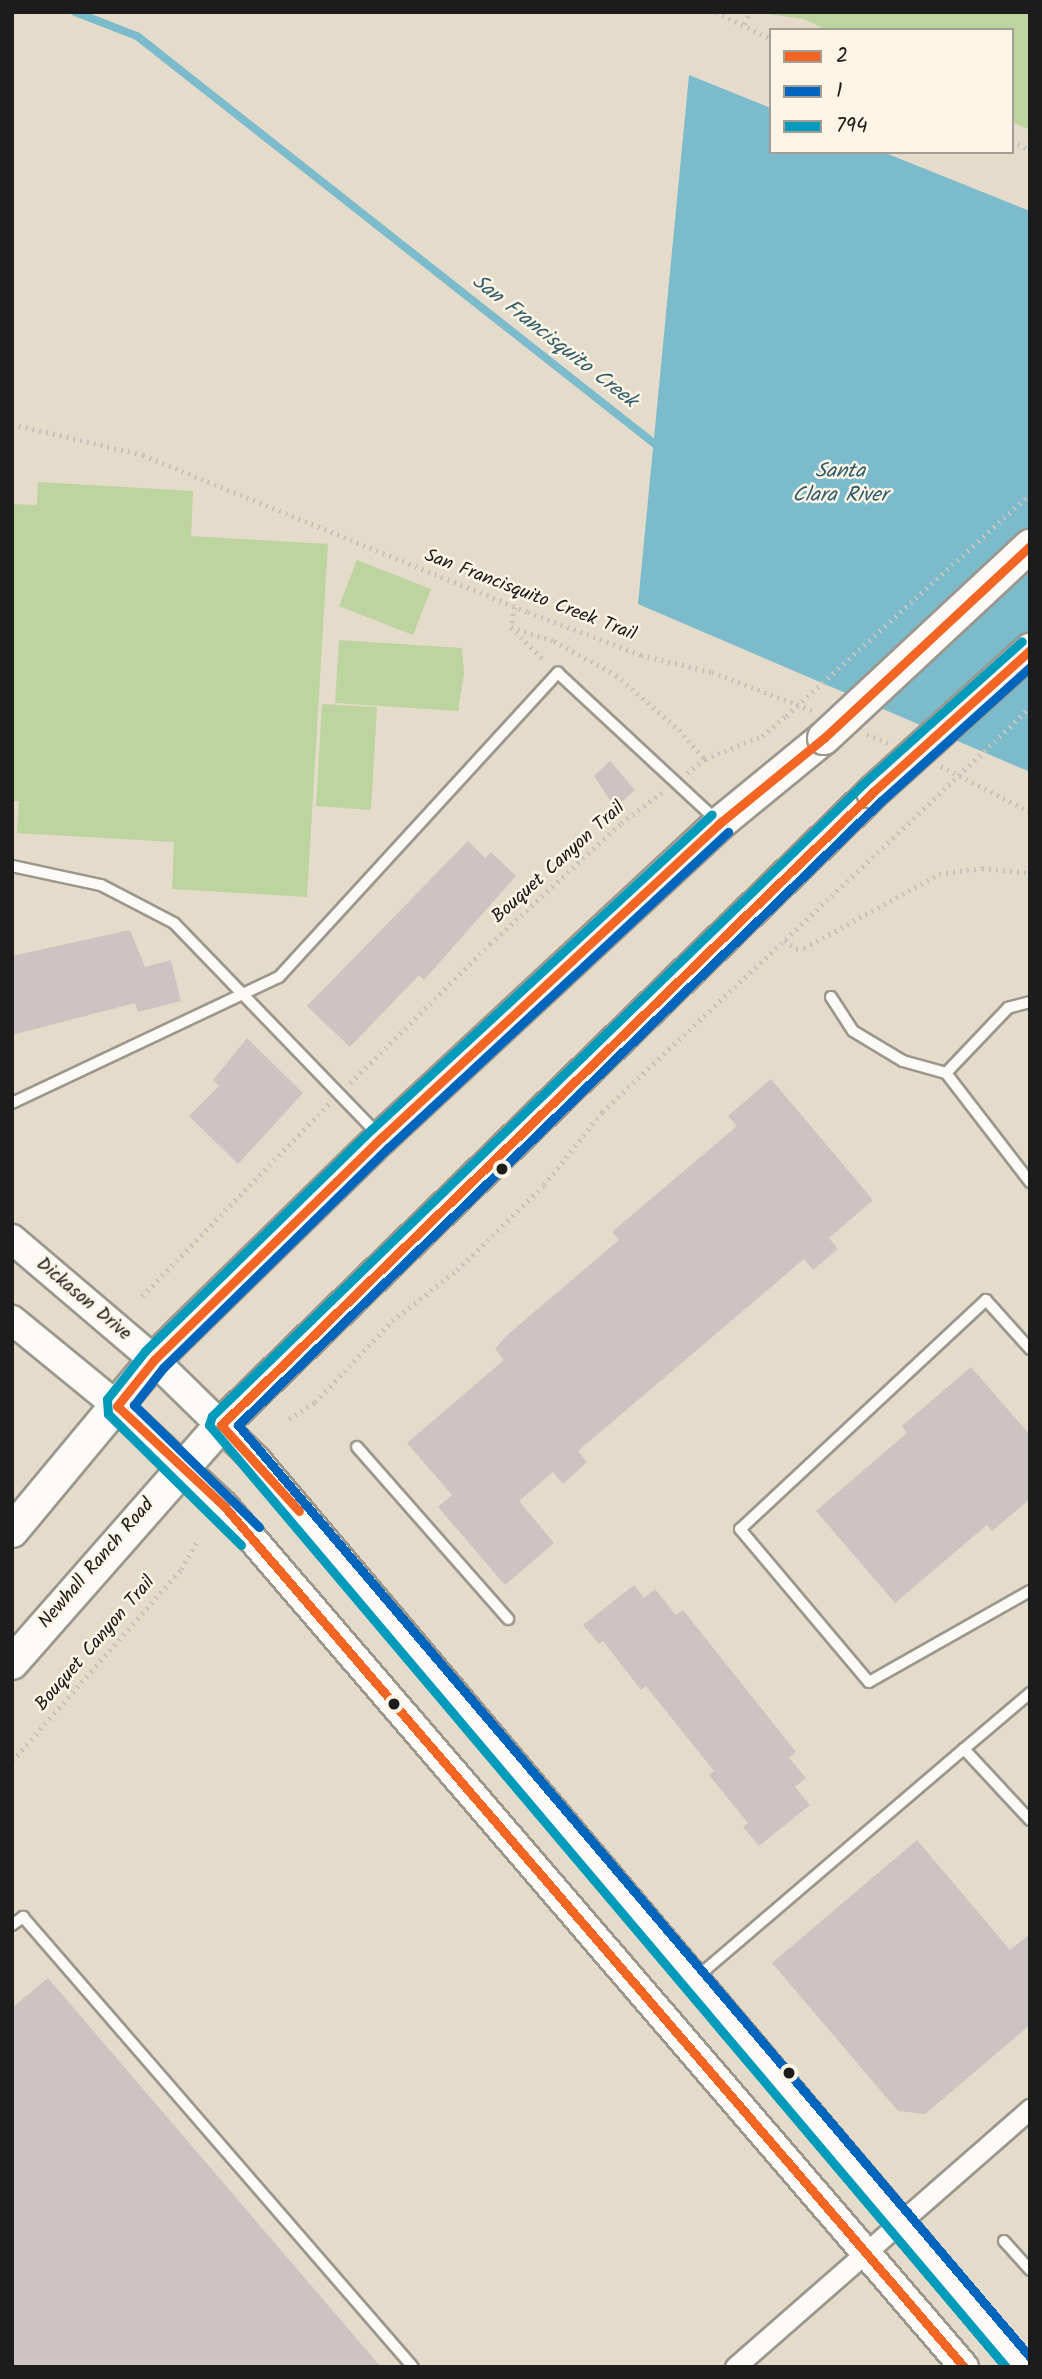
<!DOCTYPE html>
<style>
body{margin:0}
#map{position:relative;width:1042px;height:2379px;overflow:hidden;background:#e5dbca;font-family:Kalam,sans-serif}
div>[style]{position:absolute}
.green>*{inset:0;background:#bdd3a0}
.water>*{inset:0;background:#7bbbcc}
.stream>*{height:8px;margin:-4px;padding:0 4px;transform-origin:4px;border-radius:4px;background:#7bbbcc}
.building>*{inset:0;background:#cdc3c3}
.path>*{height:4.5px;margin-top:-2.25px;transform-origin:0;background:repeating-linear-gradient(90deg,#c6c3bf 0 2px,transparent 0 7px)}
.roads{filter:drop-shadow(2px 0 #9c978d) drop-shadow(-2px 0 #9c978d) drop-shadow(0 2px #9c978d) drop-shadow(0 -2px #9c978d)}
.lane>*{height:10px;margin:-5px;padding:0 5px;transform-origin:5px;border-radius:5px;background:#fbfaf7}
.street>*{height:19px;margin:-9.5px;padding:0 9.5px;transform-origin:9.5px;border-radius:9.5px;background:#fbfaf7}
.secondary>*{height:28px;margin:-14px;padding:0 14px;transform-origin:14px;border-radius:14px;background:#fbfaf7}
.primary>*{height:32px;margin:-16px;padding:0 16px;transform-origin:16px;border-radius:16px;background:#fbfaf7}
.path-bridge>*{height:4.5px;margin-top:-2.25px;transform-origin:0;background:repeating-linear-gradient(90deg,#c6c3bf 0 2px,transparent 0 7px)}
.bridges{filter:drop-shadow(2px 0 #9c978d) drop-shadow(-2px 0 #9c978d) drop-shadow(0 2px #9c978d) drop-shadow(0 -2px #9c978d)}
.primary-bridge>*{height:32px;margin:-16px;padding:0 16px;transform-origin:16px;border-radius:16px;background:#fbfaf7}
.bus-1>*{height:9px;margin:-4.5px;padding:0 4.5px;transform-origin:4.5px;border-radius:4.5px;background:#f26522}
.bus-2>*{height:9px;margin:-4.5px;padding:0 4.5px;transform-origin:4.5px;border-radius:4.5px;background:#0065bd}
.bus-3>*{height:9px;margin:-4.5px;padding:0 4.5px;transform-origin:4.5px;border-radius:4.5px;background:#039bbc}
.dots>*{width:19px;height:19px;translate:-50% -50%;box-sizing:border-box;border:4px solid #fcf5e5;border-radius:50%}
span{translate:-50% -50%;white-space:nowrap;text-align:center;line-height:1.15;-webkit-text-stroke:5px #fcf5e5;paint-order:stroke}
.street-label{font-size:19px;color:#1c1c1c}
.water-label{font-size:21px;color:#325d6c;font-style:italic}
.frame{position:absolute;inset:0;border:14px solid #1c1c1c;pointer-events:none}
.legend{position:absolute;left:769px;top:28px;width:245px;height:126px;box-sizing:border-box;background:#fcf5e5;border:2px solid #a29e95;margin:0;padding:9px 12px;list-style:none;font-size:21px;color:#1c1c1c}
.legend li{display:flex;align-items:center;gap:14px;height:35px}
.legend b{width:35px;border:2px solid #a29e95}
</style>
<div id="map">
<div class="green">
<i style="clip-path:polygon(752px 12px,1030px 12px,1030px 130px,1012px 122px,1012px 30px,826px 30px,804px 19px)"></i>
<i style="clip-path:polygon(38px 482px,193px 491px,191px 536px,328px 544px,307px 897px,172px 889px,174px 842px,17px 833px,19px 801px,12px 801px,12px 504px,37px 505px)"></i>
<i style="clip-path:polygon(357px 560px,431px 589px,413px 635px,339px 606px)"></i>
<i style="clip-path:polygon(339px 640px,462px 648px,464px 674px,458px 711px,335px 703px)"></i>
<i style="clip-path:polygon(322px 704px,377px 707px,371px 810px,316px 806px)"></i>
</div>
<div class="water">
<i style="clip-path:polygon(689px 75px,771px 108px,771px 152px,883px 152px,1030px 211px,1030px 772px,638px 604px)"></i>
</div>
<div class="stream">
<i style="left:75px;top:12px;width:66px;rotate:21.2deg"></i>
<i style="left:137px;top:36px;width:666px;rotate:38.23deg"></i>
</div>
<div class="building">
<i style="clip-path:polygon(610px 761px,635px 790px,615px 808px,594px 776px)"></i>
<i style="clip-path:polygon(468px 841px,485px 858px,491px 852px,516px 876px,424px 980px,419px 975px,350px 1047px,307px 1006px)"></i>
<i style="clip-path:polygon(130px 930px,145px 967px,171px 960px,181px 1001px,138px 1012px,135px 1003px,12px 1035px,12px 956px)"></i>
<i style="clip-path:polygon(247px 1038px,303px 1093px,238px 1164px,189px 1116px,219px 1086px,213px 1080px)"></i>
<i style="clip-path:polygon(771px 1079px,873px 1200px,829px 1238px,838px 1249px,813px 1270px,804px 1259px,578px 1451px,587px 1462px,563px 1484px,553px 1472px,519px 1501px,554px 1543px,505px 1585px,438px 1507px,452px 1495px,407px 1443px,504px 1360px,495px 1349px,507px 1335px,619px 1240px,612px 1232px,737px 1126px,728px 1116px)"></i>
<i style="clip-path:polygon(971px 1367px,1030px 1435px,1030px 1499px,992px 1531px,987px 1525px,895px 1603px,816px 1511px,907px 1433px,902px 1426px)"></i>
<i style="clip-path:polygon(634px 1585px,644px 1598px,655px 1589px,676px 1615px,683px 1610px,796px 1752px,789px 1758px,806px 1778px,795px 1787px,810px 1805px,759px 1846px,743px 1827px,748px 1823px,709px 1775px,714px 1771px,646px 1686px,641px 1690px,603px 1641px,599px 1644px,583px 1625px)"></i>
<i style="clip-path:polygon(917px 1840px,1010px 1950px,1030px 1934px,1030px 2025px,925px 2114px,898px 2111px,772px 1963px)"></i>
<i style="clip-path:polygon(48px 1978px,381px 2367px,12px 2367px,12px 2008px)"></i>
</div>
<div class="path">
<i style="left:716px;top:12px;width:61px;rotate:26.1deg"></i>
<i style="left:744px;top:24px;width:13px;rotate:-63deg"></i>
<i style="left:1012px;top:140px;width:21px;rotate:29deg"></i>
<i style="left:12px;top:424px;width:135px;rotate:13.3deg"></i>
<i style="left:143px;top:455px;width:416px;rotate:22.2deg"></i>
<i style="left:528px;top:612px;width:121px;rotate:20.8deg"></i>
<i style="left:641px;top:655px;width:73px;rotate:13.5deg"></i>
<i style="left:712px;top:672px;width:109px;rotate:20.9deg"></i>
<i style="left:515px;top:607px;width:20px;rotate:101deg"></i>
<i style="left:511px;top:627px;width:49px;rotate:45deg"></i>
<i style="left:511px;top:627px;width:45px;rotate:18deg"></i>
<i style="left:554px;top:641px;width:71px;rotate:28.7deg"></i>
<i style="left:616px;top:675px;width:84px;rotate:41.1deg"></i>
<i style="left:679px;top:730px;width:39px;rotate:48deg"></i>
<i style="left:867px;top:734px;width:23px;rotate:23deg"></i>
<i style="left:941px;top:766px;width:100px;rotate:27.3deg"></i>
<i style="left:687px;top:773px;width:23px;rotate:-38deg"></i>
<i style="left:705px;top:759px;width:61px;rotate:-22deg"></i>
<i style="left:762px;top:736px;width:31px;rotate:-40deg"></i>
<i style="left:785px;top:940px;width:14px;rotate:39deg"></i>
<i style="left:796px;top:949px;width:8px;rotate:-7deg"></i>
<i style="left:804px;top:948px;width:154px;rotate:-28.7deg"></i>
<i style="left:939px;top:874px;width:43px;rotate:-7.9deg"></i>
<i style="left:982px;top:868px;width:48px;rotate:5.9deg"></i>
<i style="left:350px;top:1083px;width:197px;rotate:-44.8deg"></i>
<i style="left:490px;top:944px;width:178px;rotate:-42.7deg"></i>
<i style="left:621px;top:823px;width:54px;rotate:-36.7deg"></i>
<i style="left:142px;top:1296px;width:268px;rotate:-45.8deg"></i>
<i style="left:289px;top:1419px;width:31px;rotate:-33deg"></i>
<i style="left:315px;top:1402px;width:112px;rotate:-46.5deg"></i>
<i style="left:392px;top:1321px;width:83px;rotate:-38.1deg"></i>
<i style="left:457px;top:1270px;width:122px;rotate:-44.3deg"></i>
<i style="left:544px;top:1185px;width:93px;rotate:-51.5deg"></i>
<i style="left:602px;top:1112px;width:427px;rotate:-43.3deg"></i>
<i style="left:12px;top:1761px;width:256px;rotate:-48.6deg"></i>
<i style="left:181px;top:1569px;width:32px;rotate:-60deg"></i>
</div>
<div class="roads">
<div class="lane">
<i style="left:12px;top:866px;width:91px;rotate:12.1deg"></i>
<i style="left:101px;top:885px;width:82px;rotate:27.5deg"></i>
<i style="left:174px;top:923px;width:295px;rotate:46deg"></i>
<i style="left:831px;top:997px;width:40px;rotate:57.1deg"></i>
<i style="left:853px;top:1031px;width:58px;rotate:31deg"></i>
<i style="left:903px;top:1061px;width:45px;rotate:15.6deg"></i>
<i style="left:1030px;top:1002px;width:23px;rotate:165deg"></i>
<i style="left:1008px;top:1008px;width:90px;rotate:133.6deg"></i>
<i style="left:946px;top:1073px;width:138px;rotate:52.4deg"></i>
<i style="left:12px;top:1103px;width:295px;rotate:-25.3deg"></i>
<i style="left:279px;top:977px;width:413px;rotate:-47.5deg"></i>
<i style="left:558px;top:673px;width:216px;rotate:42.9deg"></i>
<i style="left:1030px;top:1349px;width:66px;rotate:-131.9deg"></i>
<i style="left:986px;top:1300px;width:336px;rotate:137deg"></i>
<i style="left:740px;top:1529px;width:200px;rotate:49.9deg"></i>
<i style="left:869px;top:1682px;width:185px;rotate:-29.5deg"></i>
<i style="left:357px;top:1447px;width:229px;rotate:48.7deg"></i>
<i style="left:964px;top:1749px;width:87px;rotate:-40.3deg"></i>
<i style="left:12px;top:1925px;width:14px;rotate:-36deg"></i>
<i style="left:23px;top:1917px;width:595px;rotate:49.09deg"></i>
<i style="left:697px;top:1977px;width:351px;rotate:-40.5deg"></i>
<i style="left:964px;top:1749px;width:97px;rotate:47.1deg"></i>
<i style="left:1004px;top:2241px;width:39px;rotate:48deg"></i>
</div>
<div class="street">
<i style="left:735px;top:2367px;width:392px;rotate:-41.2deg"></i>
</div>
<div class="secondary">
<i style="left:12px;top:1239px;width:187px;rotate:40.4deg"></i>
<i style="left:154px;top:1360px;width:144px;rotate:44.4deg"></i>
<i style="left:257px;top:1461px;width:1186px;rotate:49.82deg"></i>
<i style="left:12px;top:1320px;width:136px;rotate:39.3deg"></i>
<i style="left:117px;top:1406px;width:146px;rotate:43.1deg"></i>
<i style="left:224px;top:1506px;width:1135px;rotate:49.32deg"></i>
</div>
<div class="primary">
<i style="left:12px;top:1531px;width:222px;rotate:-50.3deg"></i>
<i style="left:154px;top:1360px;width:41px;rotate:-45deg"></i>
<i style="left:183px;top:1331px;width:277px;rotate:-44.3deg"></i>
<i style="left:381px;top:1138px;width:463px;rotate:-42.9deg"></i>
<i style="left:720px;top:823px;width:134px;rotate:-39.3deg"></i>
<i style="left:12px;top:1663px;width:317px;rotate:-48.7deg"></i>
<i style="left:221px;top:1425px;width:909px;rotate:-44.15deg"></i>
</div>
</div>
<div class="path-bridge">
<i style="left:786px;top:716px;width:330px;rotate:-42.3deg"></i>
<i style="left:913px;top:819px;width:162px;rotate:-43.7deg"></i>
</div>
<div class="bridges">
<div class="primary-bridge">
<i style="left:824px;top:738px;width:282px;rotate:-43deg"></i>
<i style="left:873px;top:792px;width:212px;rotate:-42.1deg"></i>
</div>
</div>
<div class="bus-1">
<i style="left:299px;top:1511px;width:116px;rotate:-132.2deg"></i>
<i style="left:221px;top:1425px;width:909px;rotate:-44.15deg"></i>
<i style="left:873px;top:792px;width:212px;rotate:-42.1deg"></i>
<i style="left:964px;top:2367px;width:1135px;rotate:-130.68deg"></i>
<i style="left:224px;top:1506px;width:146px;rotate:-136.9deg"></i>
<i style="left:117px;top:1406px;width:59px;rotate:-51.2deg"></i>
<i style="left:154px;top:1360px;width:318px;rotate:-44.4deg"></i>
<i style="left:381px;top:1138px;width:463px;rotate:-42.9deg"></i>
<i style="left:720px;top:823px;width:134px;rotate:-39.3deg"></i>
<i style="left:824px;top:738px;width:282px;rotate:-43deg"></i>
</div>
<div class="bus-2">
<i style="left:1030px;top:667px;width:200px;rotate:138deg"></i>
<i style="left:881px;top:801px;width:896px;rotate:135.86deg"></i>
<i style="left:238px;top:1425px;width:1223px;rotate:49.64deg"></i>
<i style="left:259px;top:1527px;width:175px;rotate:-135.7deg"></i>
<i style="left:134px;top:1405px;width:47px;rotate:-51.9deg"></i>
<i style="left:163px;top:1368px;width:316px;rotate:-44.4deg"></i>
<i style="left:389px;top:1147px;width:463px;rotate:-42.9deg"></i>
</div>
<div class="bus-3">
<i style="left:241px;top:1545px;width:187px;rotate:-135.4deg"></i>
<i style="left:108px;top:1414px;width:15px;rotate:-94deg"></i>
<i style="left:107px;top:1399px;width:61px;rotate:-51.6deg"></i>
<i style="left:145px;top:1351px;width:318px;rotate:-44.4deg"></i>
<i style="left:372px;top:1129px;width:463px;rotate:-42.8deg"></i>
<i style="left:1006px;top:2367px;width:1234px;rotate:-130.23deg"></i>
<i style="left:209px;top:1425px;width:9px;rotate:-72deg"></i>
<i style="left:212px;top:1416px;width:909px;rotate:-44.15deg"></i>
<i style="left:864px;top:783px;width:212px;rotate:-41.9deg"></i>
</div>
<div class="dots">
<i style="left:502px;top:1169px;background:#1c1c1c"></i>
<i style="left:394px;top:1704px;background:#1c1c1c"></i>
<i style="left:789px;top:2073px;background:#1c1c1c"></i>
</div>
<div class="street-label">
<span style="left:530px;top:596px;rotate:21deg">San Francisquito Creek Trail</span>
<span style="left:559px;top:863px;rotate:-42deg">Bouquet Canyon Trail</span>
<span style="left:83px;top:1300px;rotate:40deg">Dickason Drive</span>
<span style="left:97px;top:1564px;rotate:-49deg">Newhall Ranch Road</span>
<span style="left:96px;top:1644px;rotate:-49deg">Bouquet Canyon Trail</span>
</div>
<div class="water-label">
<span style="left:554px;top:342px;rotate:38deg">San Francisquito Creek</span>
<span style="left:840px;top:484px">Santa<br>Clara River</span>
</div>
<div class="frame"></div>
<ul class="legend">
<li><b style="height:9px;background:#f26522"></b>2</li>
<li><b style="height:9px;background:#0065bd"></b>1</li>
<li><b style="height:9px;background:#039bbc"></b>794</li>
</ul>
</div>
